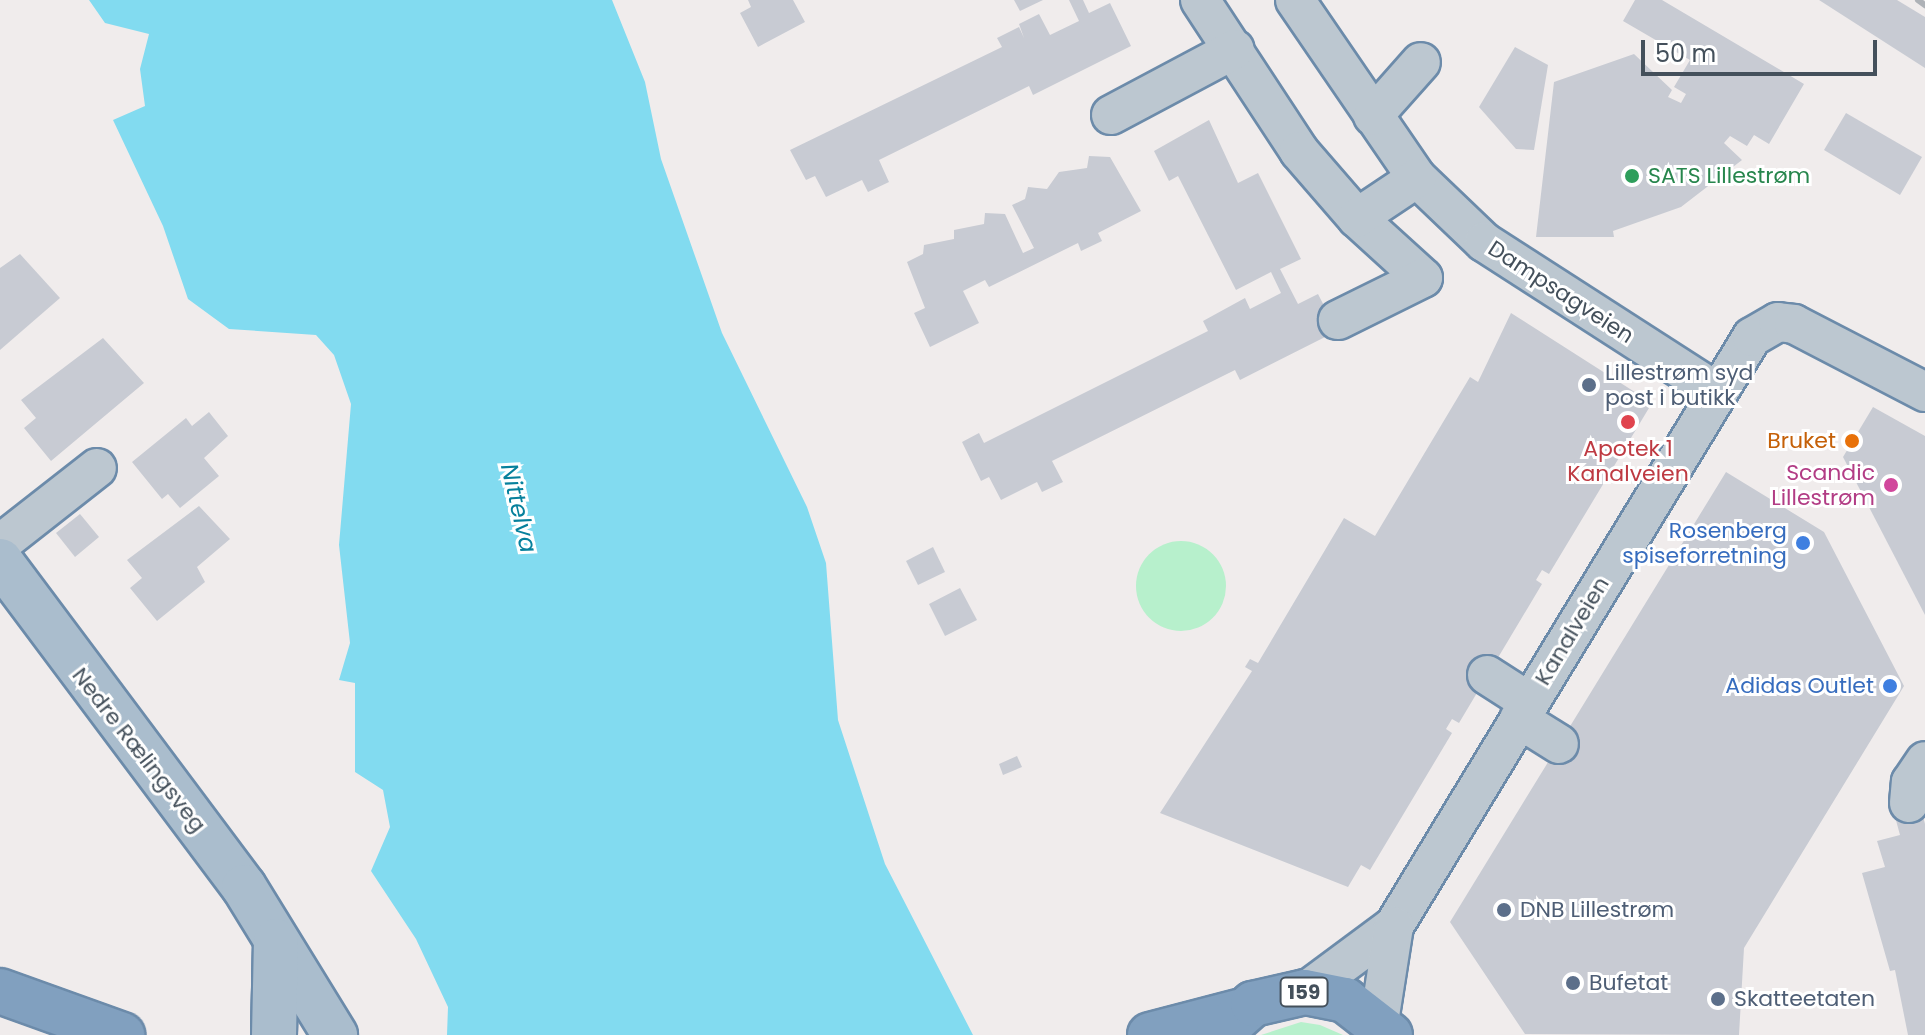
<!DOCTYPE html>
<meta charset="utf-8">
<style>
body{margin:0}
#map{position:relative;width:1925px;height:1035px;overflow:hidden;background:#f0ecec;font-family:Poppins,sans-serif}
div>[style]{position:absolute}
.green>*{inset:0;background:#b7f0cc}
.round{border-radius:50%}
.water>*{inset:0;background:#82dbf0}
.building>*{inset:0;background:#c8cbd3}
.roads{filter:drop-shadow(2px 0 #6c8baa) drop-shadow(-2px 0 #6c8baa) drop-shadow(0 2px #6c8baa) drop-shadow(0 -2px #6c8baa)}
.minor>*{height:38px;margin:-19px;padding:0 19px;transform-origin:19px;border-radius:19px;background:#bcc7d0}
.major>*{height:44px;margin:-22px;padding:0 22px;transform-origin:22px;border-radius:22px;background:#aabdcd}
.highway>*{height:44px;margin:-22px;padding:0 22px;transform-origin:22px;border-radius:22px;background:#81a0bf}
.rail>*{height:6px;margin:-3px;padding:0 3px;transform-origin:3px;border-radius:3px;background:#aeb2b7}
.dots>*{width:22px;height:22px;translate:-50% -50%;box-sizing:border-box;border:4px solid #fff;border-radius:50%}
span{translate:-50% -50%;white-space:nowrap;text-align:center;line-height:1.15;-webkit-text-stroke:6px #fff;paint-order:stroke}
.shield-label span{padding:2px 6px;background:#fff;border:2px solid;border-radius:6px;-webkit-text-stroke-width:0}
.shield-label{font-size:20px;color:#44505b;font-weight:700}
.leisure-label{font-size:22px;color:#27864d}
.left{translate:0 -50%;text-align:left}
.street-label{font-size:22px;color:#44505b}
.service-label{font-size:22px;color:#4e5e75}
.food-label{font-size:22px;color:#c56008}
.right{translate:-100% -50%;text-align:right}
.health-label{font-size:22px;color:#be3a42}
.hotel-label{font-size:22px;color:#b23c85}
.shop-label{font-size:22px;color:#366cbe}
.water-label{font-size:24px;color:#06809c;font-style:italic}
.scale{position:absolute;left:1641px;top:40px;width:236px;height:36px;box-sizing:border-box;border:4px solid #44505b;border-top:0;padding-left:10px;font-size:24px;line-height:28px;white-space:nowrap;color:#44505b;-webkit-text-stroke:6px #fff;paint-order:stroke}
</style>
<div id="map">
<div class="green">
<i class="round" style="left:1136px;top:541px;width:90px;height:90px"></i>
<i style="clip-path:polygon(1301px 1022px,1320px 1025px,1343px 1035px,1261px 1035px)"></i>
</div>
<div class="water">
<i style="clip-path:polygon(89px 0,612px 0,645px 82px,661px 159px,722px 333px,807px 507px,826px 563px,838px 720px,885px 864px,973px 1035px,447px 1035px,448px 1007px,416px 939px,371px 871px,390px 827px,383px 790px,355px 772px,355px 683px,339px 680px,350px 643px,339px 545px,351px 404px,334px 355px,316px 335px,229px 329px,188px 299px,163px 226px,113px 120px,145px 106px,140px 69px,149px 34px,105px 23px)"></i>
</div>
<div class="building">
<i style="clip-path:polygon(748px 0,793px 0,805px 22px,758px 47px,740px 13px,751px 7px)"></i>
<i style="clip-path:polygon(1014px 0,1043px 0,1020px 11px)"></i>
<i style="clip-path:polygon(1069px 0,1083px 0,1089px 13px,1110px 3px,1131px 46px,1033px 95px,1029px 86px,879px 160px,889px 182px,868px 192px,862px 180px,826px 197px,815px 176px,806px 180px,790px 150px,1002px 47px,997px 38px,1019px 27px,1024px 38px,1019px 24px,1039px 14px,1050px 35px,1079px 21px)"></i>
<i style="clip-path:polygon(1635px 0,1662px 0,1804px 84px,1769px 144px,1754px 135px,1747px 146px,1730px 136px,1724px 143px,1742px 160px,1681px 207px,1613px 231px,1614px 237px,1536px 237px,1554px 82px,1634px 54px,1672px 90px,1668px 97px,1681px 103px,1686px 94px,1674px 87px,1690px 60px,1623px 21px)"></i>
<i style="clip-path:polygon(1819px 0,1897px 0,1925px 17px,1925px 68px)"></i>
<i style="clip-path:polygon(1515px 47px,1548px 65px,1534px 150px,1516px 149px,1479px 107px)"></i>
<i style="clip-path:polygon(1846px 113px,1922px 157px,1900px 195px,1824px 150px)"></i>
<i style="clip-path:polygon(1209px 120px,1238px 183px,1258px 173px,1301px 259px,1280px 269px,1298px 304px,1318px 294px,1337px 331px,1240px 380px,1235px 370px,1052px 461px,1063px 482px,1042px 492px,1037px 482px,1001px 500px,989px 477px,981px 481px,962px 442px,979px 433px,984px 443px,1208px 331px,1203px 321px,1245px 298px,1250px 309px,1281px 293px,1271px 272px,1236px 290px,1178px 176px,1169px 181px,1154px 151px)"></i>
<i style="clip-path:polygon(1089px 156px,1110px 157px,1141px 211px,1098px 233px,1102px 241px,1081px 251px,1078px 243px,989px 287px,985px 280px,963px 291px,979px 323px,930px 347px,914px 313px,925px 308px,907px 262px,923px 254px,924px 245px,954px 239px,954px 230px,984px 224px,985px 213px,1005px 214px,1023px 253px,1034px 248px,1012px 205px,1025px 199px,1028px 187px,1047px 189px,1059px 172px,1087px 168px)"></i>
<i style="clip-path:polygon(20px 254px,60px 298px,0 350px,0 268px)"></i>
<i style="clip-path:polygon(1511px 313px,1652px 403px,1549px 574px,1542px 570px,1536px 580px,1542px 584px,1459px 723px,1452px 719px,1446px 729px,1452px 733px,1370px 870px,1361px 865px,1348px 887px,1160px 813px,1252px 671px,1245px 667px,1250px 659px,1258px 663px,1344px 518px,1375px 536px,1470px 377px,1478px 382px)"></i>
<i style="clip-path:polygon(103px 338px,144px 383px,51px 461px,24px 428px,36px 418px,21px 400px)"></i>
<i style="clip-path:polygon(1873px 407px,1925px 436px,1925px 615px,1843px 457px)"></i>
<i style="clip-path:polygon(209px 412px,228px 436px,204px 458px,219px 476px,180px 508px,168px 494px,162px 499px,132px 462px,186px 418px,192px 426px)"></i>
<i style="clip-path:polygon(1726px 472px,1824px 532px,1904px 686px,1744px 948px,1739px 1035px,1525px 1034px,1450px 922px)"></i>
<i style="clip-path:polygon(199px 506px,230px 539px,197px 567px,205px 582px,157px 621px,130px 588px,142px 578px,127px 560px)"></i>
<i style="clip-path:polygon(80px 514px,99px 537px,75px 557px,56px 533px)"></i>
<i style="clip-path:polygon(933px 547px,945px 572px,918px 585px,906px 561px)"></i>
<i style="clip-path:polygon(960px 588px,977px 620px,945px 636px,929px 604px)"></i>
<i style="clip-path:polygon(1017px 756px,1022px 767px,1003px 775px,999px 764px)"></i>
<i style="clip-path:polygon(1920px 805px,1925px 824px,1925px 1035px,1908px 1035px,1895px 970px,1890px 971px,1862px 873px,1885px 867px,1877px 841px,1900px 835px,1894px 813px)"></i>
</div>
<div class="roads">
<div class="minor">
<i style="left:1200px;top:0;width:181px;rotate:56.7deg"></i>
<i style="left:1299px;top:151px;width:89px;rotate:49.1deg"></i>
<i style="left:1357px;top:218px;width:89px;rotate:42.3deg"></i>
<i style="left:1423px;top:278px;width:95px;rotate:153.7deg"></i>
<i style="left:1295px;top:0;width:216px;rotate:55.6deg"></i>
<i style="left:1417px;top:178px;width:93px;rotate:43.7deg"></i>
<i style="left:1484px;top:242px;width:277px;rotate:32.8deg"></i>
<i style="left:1111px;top:115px;width:140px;rotate:-28deg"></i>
<i style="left:1373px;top:116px;width:72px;rotate:-48.4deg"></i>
<i style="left:1357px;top:218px;width:72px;rotate:-33.7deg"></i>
<i style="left:0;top:544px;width:123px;rotate:-38.1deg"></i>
<i style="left:1487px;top:675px;width:50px;rotate:32.7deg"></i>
<i style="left:1519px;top:719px;width:47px;rotate:32deg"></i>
<i style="left:1909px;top:803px;width:21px;rotate:-85deg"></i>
<i style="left:1911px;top:782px;width:25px;rotate:-56deg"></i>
<i style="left:1305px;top:992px;width:111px;rotate:-36.6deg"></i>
<i style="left:1394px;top:926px;width:689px;rotate:-58.71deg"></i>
<i style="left:1752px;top:337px;width:30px;rotate:-30deg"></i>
<i style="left:1778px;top:322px;width:16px;rotate:7deg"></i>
<i style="left:1794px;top:324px;width:148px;rotate:27.4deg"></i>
<i style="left:1379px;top:1022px;width:97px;rotate:-81.1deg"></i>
</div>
<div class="major">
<i style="left:0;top:561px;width:407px;rotate:53.2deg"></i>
<i style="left:244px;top:887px;width:174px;rotate:58.4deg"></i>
<i style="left:274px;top:1035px;width:94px;rotate:-88.8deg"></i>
</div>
<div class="highway">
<i style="left:0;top:991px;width:130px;rotate:19.8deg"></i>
<i style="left:1150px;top:1035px;width:95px;rotate:-14.6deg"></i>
<i style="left:1218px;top:1035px;width:47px;rotate:-41.5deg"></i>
<i style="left:1253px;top:1004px;width:53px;rotate:-13deg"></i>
<i style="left:1305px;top:992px;width:41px;rotate:11.3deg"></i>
<i style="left:1345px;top:1000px;width:57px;rotate:37.9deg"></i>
</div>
</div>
<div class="rail">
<i style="left:1918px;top:0;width:9px;rotate:36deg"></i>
</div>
<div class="dots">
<i style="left:1632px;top:176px;background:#2e9e5b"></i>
<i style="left:1589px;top:385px;background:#5c6f8a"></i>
<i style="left:1628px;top:422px;background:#e0444e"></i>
<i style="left:1852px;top:441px;background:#e8710a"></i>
<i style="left:1891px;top:485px;background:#d1479c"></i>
<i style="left:1803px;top:543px;background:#3f7fe0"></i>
<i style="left:1890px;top:686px;background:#3f7fe0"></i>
<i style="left:1504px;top:910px;background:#5c6f8a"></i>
<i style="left:1573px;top:983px;background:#5c6f8a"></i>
<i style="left:1718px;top:999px;background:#5c6f8a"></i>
</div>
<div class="shield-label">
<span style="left:1304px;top:992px">159</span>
</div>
<div class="leisure-label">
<span class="left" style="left:1648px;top:176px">SATS Lillestrøm</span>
</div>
<div class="street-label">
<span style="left:1561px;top:292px;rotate:33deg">Dampsagveien</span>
<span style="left:1572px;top:631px;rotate:-59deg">Kanalveien</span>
<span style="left:139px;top:750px;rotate:52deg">Nedre Rælingsveg</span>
</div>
<div class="service-label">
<span class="left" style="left:1605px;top:385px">Lillestrøm syd<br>post i butikk</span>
<span class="left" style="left:1520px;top:910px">DNB Lillestrøm</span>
<span class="left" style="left:1589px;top:983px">Bufetat</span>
<span class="left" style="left:1734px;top:999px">Skatteetaten</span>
</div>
<div class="food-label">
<span class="right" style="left:1836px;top:441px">Bruket</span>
</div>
<div class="health-label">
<span style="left:1628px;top:461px">Apotek 1<br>Kanalveien</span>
</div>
<div class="hotel-label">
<span class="right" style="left:1875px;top:485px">Scandic<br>Lillestrøm</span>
</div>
<div class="shop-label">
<span class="right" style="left:1787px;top:543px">Rosenberg<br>spiseforretning</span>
<span class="right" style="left:1874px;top:686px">Adidas Outlet</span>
</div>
<div class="water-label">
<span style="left:519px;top:508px;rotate:77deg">Nittelva</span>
</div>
<div class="scale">50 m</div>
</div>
